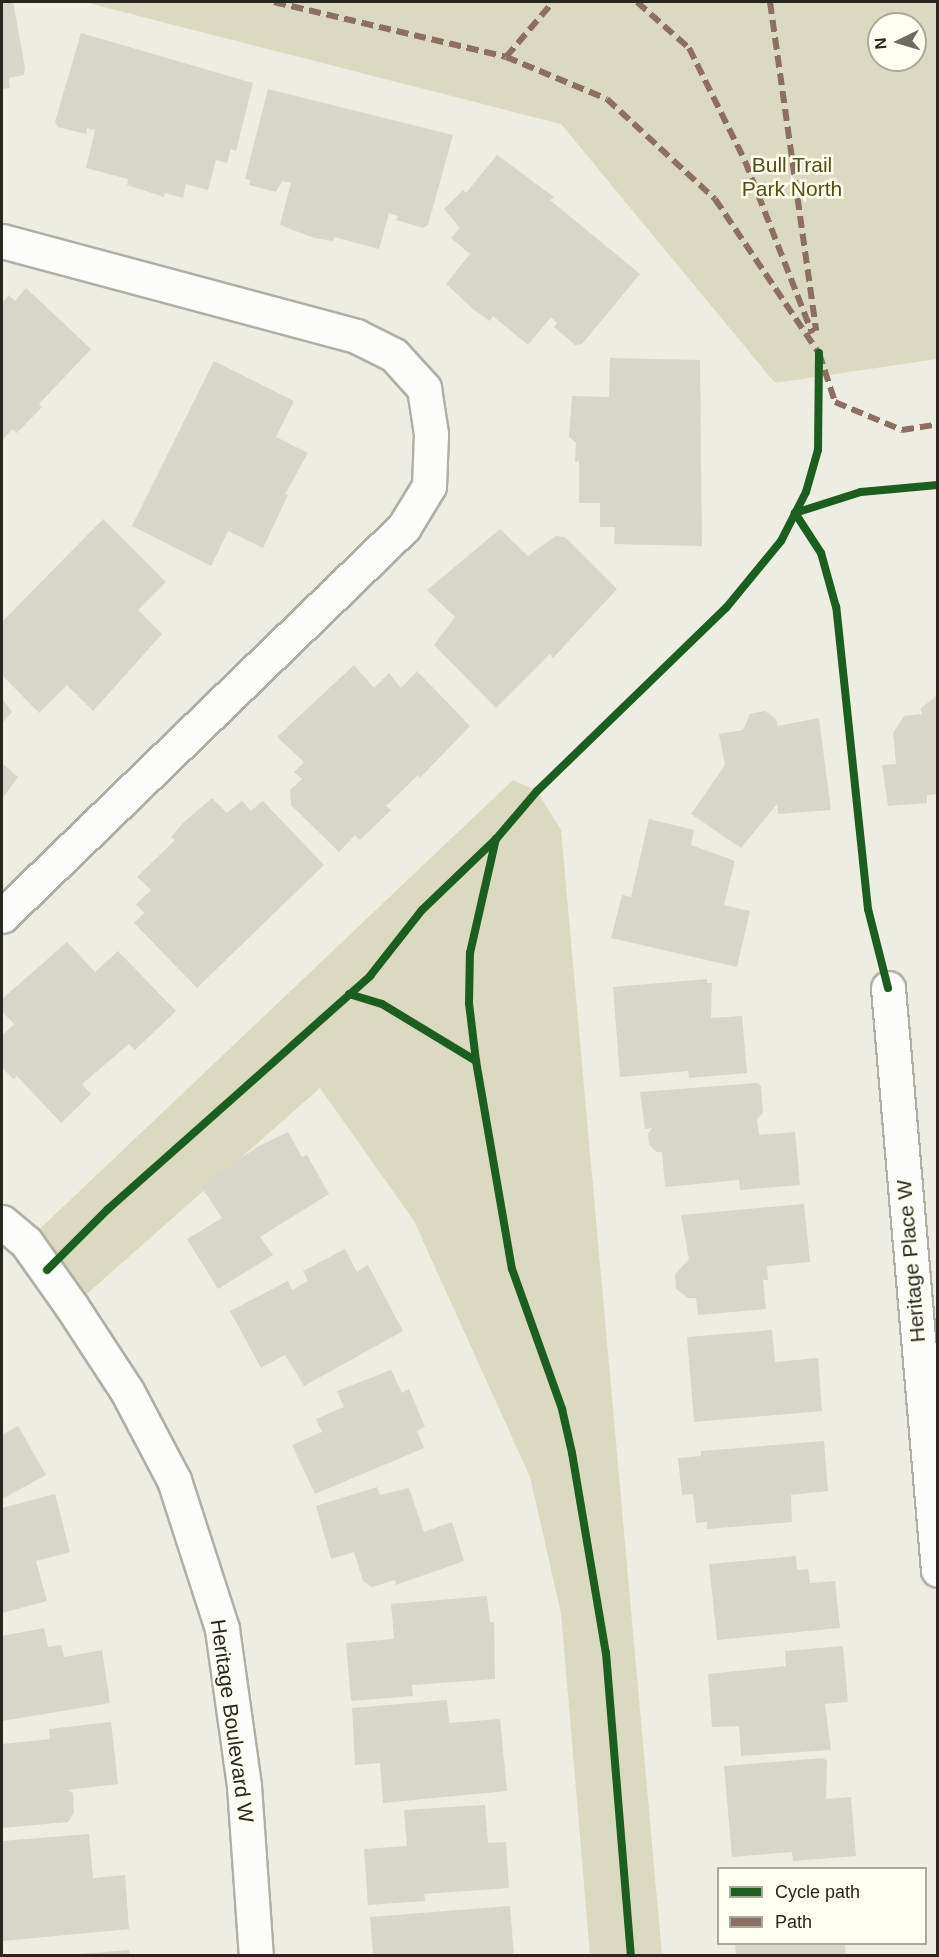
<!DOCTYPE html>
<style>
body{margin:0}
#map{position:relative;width:939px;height:1957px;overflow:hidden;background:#edede1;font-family:Helvetica,sans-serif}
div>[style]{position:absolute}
.green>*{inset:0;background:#dbdac1}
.building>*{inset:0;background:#d7d6c8}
.roads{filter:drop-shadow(2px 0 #afafa6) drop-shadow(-2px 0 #afafa6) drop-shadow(0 2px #afafa6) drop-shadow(0 -2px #afafa6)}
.minor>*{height:33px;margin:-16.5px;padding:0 16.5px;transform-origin:16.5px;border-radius:16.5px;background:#fcfcfa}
.tertiary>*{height:33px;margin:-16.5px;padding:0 16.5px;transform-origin:16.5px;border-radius:16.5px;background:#fcfcfa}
.quiet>*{height:6px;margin-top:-3px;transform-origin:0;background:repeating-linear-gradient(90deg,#8d6e63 0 12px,transparent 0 18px)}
.cycleway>*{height:8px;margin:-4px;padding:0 4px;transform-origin:4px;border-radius:4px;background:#1b5e20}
span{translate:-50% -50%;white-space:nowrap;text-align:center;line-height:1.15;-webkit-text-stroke:5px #fffef1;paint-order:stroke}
.park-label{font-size:21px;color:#544f10}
.street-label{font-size:21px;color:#28271f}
.frame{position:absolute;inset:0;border:3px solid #28271f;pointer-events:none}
.legend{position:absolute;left:717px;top:1867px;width:210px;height:78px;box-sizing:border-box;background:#fffef1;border:2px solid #a9a89d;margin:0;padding:8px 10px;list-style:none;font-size:18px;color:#28271f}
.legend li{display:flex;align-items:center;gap:12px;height:30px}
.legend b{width:30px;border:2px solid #a9a89d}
.north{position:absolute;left:867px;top:12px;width:60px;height:60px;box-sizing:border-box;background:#fffef1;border:2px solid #a9a89d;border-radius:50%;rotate:265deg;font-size:16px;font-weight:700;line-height:24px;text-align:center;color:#28271f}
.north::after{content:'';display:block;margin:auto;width:21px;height:27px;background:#6d6c63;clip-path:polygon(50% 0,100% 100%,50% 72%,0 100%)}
</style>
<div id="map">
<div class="green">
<i style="clip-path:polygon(evenodd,84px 2px,937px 2px,937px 359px,775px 383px,561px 124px,84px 2px,879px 24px,915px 24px,915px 60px,879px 60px,879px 24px)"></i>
<i style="clip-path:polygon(513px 780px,537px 791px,561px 830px,662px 1955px,590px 1955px,561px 1613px,530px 1477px,414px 1221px,320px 1088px,72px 1307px,26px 1242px)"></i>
</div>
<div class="building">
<i style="clip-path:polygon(2px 2px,13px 2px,25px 67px,24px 75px,9px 78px,10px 88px,2px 89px)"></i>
<i style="clip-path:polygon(81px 33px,253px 83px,236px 151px,231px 149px,227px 163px,216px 160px,208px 190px,186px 184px,183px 198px,165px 193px,164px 197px,127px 185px,128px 179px,86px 168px,95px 130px,87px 128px,86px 134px,58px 127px,55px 122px)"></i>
<i style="clip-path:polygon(268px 89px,453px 135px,428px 225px,423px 228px,396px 220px,398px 216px,389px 213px,379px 249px,334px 237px,333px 241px,314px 238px,280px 225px,291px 183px,282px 181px,276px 192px,249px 185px,250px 180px,245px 179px)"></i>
<i style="clip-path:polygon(497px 155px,554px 197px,550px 200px,640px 274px,582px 344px,575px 345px,554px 327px,557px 323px,551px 317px,528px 345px,493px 316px,490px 321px,473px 309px,446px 284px,470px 254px,451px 238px,460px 228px,444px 209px,463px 190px,466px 193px)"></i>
<i style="clip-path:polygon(26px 288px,91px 349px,39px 404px,42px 407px,17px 433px,12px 429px,2px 441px,2px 303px,9px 295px,15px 301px)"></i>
<i style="clip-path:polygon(610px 358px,700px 360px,702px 546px,614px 544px,615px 527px,600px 527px,600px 503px,579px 503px,579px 461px,575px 462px,576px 443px,569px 437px,572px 396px,609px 397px)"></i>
<i style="clip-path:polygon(214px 361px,294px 401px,276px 437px,308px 453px,285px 494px,288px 495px,263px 548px,228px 531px,211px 566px,132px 526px)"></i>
<i style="clip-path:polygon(103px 519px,166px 582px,138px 610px,162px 634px,93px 711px,67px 685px,39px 713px,2px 675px,2px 622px)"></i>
<i style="clip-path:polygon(500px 529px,528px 556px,556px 536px,565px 537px,617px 589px,553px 658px,550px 654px,496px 708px,434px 645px,455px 617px,427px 590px)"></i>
<i style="clip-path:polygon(354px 665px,374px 688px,389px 673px,401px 688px,417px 671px,470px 726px,420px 778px,418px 775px,386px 806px,391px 810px,360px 840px,355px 835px,339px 852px,291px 805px,290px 790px,302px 779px,294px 772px,304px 762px,277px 737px)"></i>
<i style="clip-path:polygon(938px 695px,938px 794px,927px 795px,927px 803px,888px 806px,882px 765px,896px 764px,893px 733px,904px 716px,922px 714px,921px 708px)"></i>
<i style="clip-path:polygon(2px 698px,12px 712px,2px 723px)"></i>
<i style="clip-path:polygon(765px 711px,776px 719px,778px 726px,819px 718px,831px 810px,778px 814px,777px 804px,741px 848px,691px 814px,725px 765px,719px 734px,743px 730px,750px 714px)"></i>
<i style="clip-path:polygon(2px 763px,18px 777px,2px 799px)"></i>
<i style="clip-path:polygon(212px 798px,227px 813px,242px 801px,251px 811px,263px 801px,324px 865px,197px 988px,134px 923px,144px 913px,136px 904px,151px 890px,137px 877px,175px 840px,171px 837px,184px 822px)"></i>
<i style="clip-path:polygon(649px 819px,694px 830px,691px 845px,735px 861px,724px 905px,750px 911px,737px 967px,611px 938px,622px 895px,631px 897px)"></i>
<i style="clip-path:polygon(67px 942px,95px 972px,118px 951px,176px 1011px,135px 1050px,129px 1044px,82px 1084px,91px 1094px,61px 1123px,17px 1076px,13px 1079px,2px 1067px,2px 1036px,14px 1024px,2px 1011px,2px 999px)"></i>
<i style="clip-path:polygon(707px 979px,707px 983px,712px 983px,711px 1018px,742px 1016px,747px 1073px,689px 1078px,688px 1071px,620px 1077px,613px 987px)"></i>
<i style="clip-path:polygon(757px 1083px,761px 1086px,763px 1113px,757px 1119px,759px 1135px,795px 1132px,800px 1185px,740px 1190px,739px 1180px,665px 1187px,662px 1152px,656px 1152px,649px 1144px,648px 1134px,652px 1128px,645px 1129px,640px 1092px)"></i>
<i style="clip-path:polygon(288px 1132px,302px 1157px,307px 1155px,329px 1194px,260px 1237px,273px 1255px,218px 1289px,187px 1239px,222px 1218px,200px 1185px,259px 1146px)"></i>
<i style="clip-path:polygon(804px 1204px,810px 1262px,767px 1266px,768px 1280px,763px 1280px,766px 1309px,698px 1315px,696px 1298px,688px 1298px,676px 1289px,675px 1274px,689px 1259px,681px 1215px)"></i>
<i style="clip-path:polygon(345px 1249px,357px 1272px,368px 1265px,403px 1331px,304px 1386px,285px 1355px,261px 1368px,230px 1311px,288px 1281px,292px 1290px,308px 1281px,303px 1271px)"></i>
<i style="clip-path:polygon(772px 1330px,775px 1362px,818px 1358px,822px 1411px,694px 1422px,687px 1337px)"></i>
<i style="clip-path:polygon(391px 1370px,402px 1393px,409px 1389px,425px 1427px,417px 1431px,424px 1448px,315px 1494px,292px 1445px,322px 1432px,316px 1419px,344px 1407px,337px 1391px)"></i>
<i style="clip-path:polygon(18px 1426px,46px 1475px,2px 1499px,2px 1435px)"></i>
<i style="clip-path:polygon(824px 1441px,828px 1491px,791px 1495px,792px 1522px,707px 1529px,707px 1522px,696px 1523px,693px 1494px,682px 1495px,678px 1458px,701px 1456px,701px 1451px)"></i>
<i style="clip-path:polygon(377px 1487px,380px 1495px,409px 1488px,424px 1532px,452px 1522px,464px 1561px,396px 1585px,395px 1580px,372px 1587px,363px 1581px,354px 1552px,331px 1559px,316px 1506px)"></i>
<i style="clip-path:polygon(55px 1494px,70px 1552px,36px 1561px,47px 1601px,2px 1613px,2px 1508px)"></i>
<i style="clip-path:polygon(796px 1556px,797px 1570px,808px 1569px,810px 1583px,835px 1581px,840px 1628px,717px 1640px,709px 1564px)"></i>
<i style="clip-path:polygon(487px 1596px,490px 1623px,494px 1622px,495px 1679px,412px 1685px,413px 1696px,351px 1701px,346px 1643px,394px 1639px,391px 1604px)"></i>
<i style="clip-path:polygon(44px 1628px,48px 1647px,61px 1645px,64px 1657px,102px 1650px,110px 1703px,2px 1721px,2px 1636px)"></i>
<i style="clip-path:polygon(843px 1646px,848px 1702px,825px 1704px,831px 1750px,741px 1756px,739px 1726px,712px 1727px,708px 1674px,786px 1666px,785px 1651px)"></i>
<i style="clip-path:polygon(447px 1700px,449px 1723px,500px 1719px,507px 1791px,383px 1803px,380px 1763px,355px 1765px,352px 1708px)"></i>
<i style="clip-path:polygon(111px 1722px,118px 1784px,67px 1790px,73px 1793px,74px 1813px,68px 1822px,2px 1828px,2px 1744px,50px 1739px,49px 1729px)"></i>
<i style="clip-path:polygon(823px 1758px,827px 1761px,826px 1799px,851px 1797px,856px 1856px,793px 1861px,792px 1852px,732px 1857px,724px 1766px)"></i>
<i style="clip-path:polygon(485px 1805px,488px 1843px,506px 1842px,509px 1888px,424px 1894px,425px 1901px,368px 1905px,364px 1849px,407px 1846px,404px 1810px)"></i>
<i style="clip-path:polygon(89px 1834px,93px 1878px,125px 1875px,129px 1929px,3px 1941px,2px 1841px)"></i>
<i style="clip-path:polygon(510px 1906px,514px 1956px,373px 1956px,370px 1917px)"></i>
<i style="clip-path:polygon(735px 1944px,845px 1944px,846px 1956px,736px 1956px)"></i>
<i style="clip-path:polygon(129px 1950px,130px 1956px,80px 1956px,80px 1954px)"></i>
</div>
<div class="roads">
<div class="minor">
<i style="left:2px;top:241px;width:367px;rotate:15deg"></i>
<i style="left:356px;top:336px;width:42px;rotate:26.6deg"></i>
<i style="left:394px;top:355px;width:45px;rotate:47.7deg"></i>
<i style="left:424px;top:388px;width:47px;rotate:81.3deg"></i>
<i style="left:431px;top:434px;width:52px;rotate:92.2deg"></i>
<i style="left:429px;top:486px;width:48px;rotate:121.4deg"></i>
<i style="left:404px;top:527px;width:559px;rotate:135.94deg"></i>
<i style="left:888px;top:988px;width:584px;rotate:85.09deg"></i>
</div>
<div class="tertiary">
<i style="left:2px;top:1222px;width:31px;rotate:40deg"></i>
<i style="left:26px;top:1242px;width:80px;rotate:54.7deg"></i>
<i style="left:72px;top:1307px;width:100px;rotate:56.8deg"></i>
<i style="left:127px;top:1391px;width:101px;rotate:62.2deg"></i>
<i style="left:174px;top:1480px;width:157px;rotate:72.1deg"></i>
<i style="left:222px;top:1629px;width:159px;rotate:82deg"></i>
<i style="left:244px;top:1786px;width:170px;rotate:86deg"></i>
</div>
</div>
<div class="quiet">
<i style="left:274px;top:2px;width:238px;rotate:13.3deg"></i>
<i style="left:506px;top:57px;width:109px;rotate:22.6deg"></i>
<i style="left:607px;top:99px;width:147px;rotate:42.8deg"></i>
<i style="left:715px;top:199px;width:186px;rotate:56deg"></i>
<i style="left:819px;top:353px;width:52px;rotate:71.9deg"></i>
<i style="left:835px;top:402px;width:73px;rotate:22.7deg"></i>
<i style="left:902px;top:430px;width:36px;rotate:-9deg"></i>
<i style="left:637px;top:2px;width:69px;rotate:41.5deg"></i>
<i style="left:689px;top:48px;width:126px;rotate:63.6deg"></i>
<i style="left:745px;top:161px;width:185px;rotate:68.7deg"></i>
<i style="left:770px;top:2px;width:332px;rotate:82deg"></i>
<i style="left:506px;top:57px;width:72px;rotate:-49.5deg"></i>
</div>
<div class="cycleway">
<i style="left:888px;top:988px;width:81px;rotate:-104.2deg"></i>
<i style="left:868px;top:909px;width:304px;rotate:-96deg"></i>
<i style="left:836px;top:607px;width:56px;rotate:-105.5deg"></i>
<i style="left:821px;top:553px;width:48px;rotate:-123deg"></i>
<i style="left:795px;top:513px;width:69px;rotate:-17.7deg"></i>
<i style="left:861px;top:492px;width:77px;rotate:-5.2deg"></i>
<i style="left:349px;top:994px;width:34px;rotate:17deg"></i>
<i style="left:382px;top:1004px;width:110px;rotate:31.2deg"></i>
<i style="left:476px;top:1061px;width:211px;rotate:80.2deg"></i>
<i style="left:512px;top:1269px;width:149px;rotate:70.3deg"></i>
<i style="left:562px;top:1409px;width:45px;rotate:77.2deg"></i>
<i style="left:572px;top:1453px;width:203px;rotate:80.4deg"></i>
<i style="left:606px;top:1653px;width:304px;rotate:85.3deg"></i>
<i style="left:476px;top:1061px;width:58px;rotate:-96.9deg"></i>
<i style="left:469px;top:1003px;width:50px;rotate:-88.9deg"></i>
<i style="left:470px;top:953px;width:117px;rotate:-77.2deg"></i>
<i style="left:47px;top:1270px;width:86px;rotate:-45deg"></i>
<i style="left:108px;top:1209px;width:351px;rotate:-41.6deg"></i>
<i style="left:370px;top:976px;width:84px;rotate:-51.8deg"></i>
<i style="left:422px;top:910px;width:103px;rotate:-43.8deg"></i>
<i style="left:496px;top:839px;width:63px;rotate:-49.5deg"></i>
<i style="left:537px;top:791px;width:263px;rotate:-44.1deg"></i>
<i style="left:726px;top:608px;width:87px;rotate:-50.6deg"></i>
<i style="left:781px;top:541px;width:55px;rotate:-63deg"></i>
<i style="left:806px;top:492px;width:44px;rotate:-74.1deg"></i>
<i style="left:818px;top:450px;width:97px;rotate:-89.4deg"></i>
</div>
<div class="park-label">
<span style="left:792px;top:177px">Bull Trail<br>Park North</span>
</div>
<div class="street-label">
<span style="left:911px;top:1261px;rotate:-95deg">Heritage Place W</span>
<span style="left:232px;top:1721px;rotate:82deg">Heritage Boulevard W</span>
</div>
<div class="frame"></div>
<ul class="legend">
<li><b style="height:8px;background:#1b5e20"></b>Cycle path</li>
<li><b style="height:8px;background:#8d6e63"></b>Path</li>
</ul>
<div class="north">N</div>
</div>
